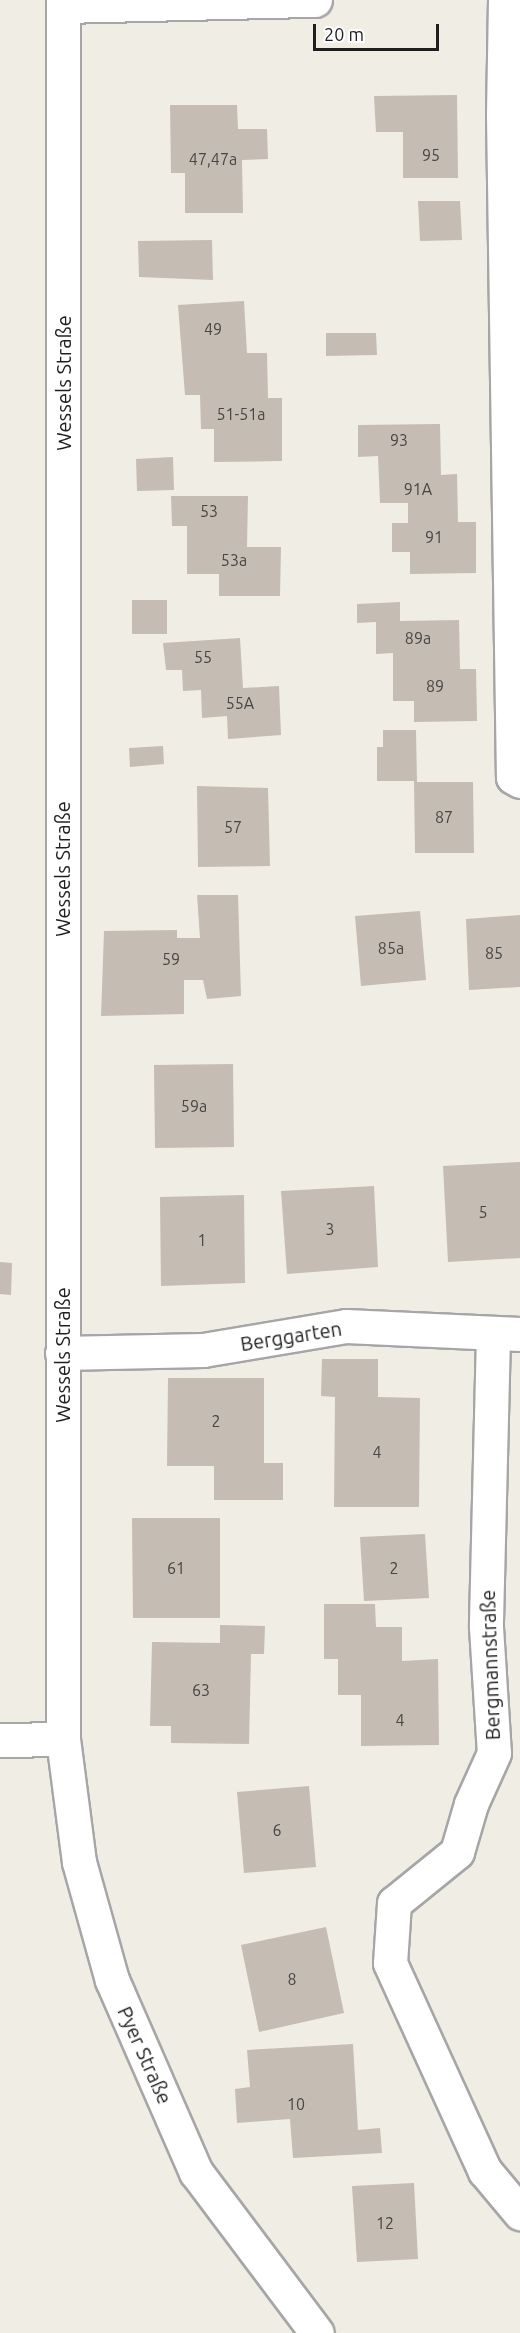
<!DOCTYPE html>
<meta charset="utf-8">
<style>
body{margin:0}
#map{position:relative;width:520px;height:2333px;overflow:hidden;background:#f0ede5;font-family:Ubuntu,sans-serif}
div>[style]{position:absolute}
.building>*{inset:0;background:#c5bcb4}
.roads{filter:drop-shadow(2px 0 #a6a6a6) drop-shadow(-2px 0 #a6a6a6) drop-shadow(0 2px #a6a6a6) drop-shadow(0 -2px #a6a6a6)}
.minor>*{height:33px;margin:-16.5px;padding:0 16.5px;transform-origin:16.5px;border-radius:16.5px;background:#fff}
span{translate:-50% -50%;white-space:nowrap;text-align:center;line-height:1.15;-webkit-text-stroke:4.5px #fff;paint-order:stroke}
.number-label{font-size:16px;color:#484644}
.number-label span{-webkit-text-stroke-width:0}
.street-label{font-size:20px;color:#1f1f1f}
.scale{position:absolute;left:313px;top:24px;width:126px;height:27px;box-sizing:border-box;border:3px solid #1f1f1f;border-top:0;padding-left:8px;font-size:18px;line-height:21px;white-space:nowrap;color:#1f1f1f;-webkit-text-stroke:4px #fff;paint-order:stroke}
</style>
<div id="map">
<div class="building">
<i style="clip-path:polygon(457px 95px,458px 178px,403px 178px,403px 132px,376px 132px,374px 96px)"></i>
<i style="clip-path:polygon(170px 105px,237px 105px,238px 129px,267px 129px,268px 159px,242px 160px,243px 213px,185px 213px,185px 173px,171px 173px)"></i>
<i style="clip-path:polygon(418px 201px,460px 201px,462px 240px,420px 241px)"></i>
<i style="clip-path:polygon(212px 240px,213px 280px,139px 277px,138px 241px)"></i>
<i style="clip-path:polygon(244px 301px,247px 353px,267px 353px,268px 398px,282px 398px,282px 461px,214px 462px,214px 429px,201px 429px,200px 395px,185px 395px,178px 305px)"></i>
<i style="clip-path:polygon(326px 333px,376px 333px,377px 355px,326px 356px)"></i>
<i style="clip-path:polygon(440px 424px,441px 475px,457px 474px,458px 522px,476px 522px,476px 573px,410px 574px,410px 552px,392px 552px,392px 523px,408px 523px,408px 503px,380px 503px,378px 456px,358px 457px,358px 425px)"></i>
<i style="clip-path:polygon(173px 457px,174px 490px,137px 491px,136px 459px)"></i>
<i style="clip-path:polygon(171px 496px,248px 496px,247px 547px,281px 547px,280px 596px,219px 596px,219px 574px,187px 574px,187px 526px,172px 526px)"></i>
<i style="clip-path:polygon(132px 600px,167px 600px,167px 634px,132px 634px)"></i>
<i style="clip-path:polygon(400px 602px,400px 621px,459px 620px,460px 669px,476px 669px,477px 721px,414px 722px,414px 701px,393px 701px,393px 653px,376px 654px,376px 622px,357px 623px,357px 604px)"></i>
<i style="clip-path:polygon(240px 638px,243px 688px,279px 686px,281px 735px,228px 739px,227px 716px,202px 718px,201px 690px,183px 691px,182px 670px,166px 670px,163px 643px)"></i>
<i style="clip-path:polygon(383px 730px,416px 730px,417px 782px,473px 782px,474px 853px,415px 853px,414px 781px,377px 781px,377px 747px,383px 747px)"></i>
<i style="clip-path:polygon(163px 746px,164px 764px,130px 767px,129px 748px)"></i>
<i style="clip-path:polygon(197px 786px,268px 788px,270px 866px,198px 867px)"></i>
<i style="clip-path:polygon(197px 895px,238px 895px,241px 996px,207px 999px,203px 980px,184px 980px,184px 1014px,101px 1016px,104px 931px,177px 930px,177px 938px,200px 938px)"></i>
<i style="clip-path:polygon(420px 911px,426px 980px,361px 986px,355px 916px)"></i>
<i style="clip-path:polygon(520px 915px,520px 987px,469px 990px,466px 919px)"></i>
<i style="clip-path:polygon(233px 1064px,234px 1147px,155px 1148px,154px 1065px)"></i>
<i style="clip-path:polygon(520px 1162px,520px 1258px,448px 1262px,443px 1166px)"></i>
<i style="clip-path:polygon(374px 1186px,378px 1267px,287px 1274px,281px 1191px)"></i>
<i style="clip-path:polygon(244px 1195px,245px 1283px,161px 1286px,160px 1197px)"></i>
<i style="clip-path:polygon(0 1262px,12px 1263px,11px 1295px,0 1294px)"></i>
<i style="clip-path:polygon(322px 1359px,378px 1359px,378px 1397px,420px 1398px,419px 1507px,334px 1507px,335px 1397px,321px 1396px)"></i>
<i style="clip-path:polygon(168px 1378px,264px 1378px,264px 1463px,283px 1463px,283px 1500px,214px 1500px,214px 1466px,167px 1466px)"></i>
<i style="clip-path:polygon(132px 1518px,220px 1518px,220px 1618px,133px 1618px)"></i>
<i style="clip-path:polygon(425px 1534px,429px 1598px,364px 1601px,360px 1537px)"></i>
<i style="clip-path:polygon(324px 1604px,375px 1604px,376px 1627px,402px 1627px,402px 1661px,438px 1659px,439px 1745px,361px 1746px,361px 1695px,338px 1695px,338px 1659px,324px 1659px)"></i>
<i style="clip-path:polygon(220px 1625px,265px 1626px,264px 1654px,251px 1654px,249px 1744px,171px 1743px,171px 1726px,150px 1726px,152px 1642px,220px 1643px)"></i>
<i style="clip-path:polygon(309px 1786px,316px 1867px,244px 1873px,237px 1792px)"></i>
<i style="clip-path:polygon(326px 1927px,344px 2013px,259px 2032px,241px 1945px)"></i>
<i style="clip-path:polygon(353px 2044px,358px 2130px,380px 2128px,382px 2153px,293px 2158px,290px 2119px,237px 2123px,235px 2089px,250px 2087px,247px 2050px)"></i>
<i style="clip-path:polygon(414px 2183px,418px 2259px,357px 2262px,352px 2186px)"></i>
</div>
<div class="roads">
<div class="minor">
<i style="left:63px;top:0;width:1739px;rotate:90deg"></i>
<i style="left:63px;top:1739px;width:124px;rotate:82.6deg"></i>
<i style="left:79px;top:1862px;width:123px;rotate:74.4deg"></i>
<i style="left:112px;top:1980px;width:210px;rotate:66.4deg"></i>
<i style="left:196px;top:2172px;width:201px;rotate:53.1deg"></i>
<i style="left:505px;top:0;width:114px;rotate:91deg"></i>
<i style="left:503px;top:114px;width:663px;rotate:89.14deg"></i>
<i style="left:513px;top:777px;width:8px;rotate:30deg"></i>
<i style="left:63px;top:6px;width:252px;rotate:-1.4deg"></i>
<i style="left:493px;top:1335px;width:292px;rotate:91.4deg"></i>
<i style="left:486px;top:1627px;width:126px;rotate:86.4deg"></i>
<i style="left:494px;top:1753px;width:56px;rotate:114.3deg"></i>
<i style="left:471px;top:1804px;width:50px;rotate:106.3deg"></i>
<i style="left:457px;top:1852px;width:81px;rotate:141deg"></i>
<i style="left:394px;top:1903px;width:60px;rotate:93.8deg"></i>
<i style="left:390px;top:1963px;width:229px;rotate:65.5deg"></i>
<i style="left:485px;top:2171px;width:55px;rotate:50.2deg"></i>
<i style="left:62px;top:1353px;width:141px;rotate:-1.2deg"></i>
<i style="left:203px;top:1350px;width:145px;rotate:-9.5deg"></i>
<i style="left:346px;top:1326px;width:174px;rotate:2.6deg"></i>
<i style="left:0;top:1740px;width:63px;rotate:-0.9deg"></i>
</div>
</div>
<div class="number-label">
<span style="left:431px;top:155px">95</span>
<span style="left:213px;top:159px">47,47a</span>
<span style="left:213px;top:329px">49</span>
<span style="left:241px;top:414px">51-51a</span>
<span style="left:399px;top:440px">93</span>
<span style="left:418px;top:489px">91A</span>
<span style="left:209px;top:511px">53</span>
<span style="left:434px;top:537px">91</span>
<span style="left:234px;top:560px">53a</span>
<span style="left:418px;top:638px">89a</span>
<span style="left:203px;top:657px">55</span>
<span style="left:435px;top:686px">89</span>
<span style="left:240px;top:703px">55A</span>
<span style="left:444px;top:817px">87</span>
<span style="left:233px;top:827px">57</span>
<span style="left:391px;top:948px">85a</span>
<span style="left:494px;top:953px">85</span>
<span style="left:171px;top:959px">59</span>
<span style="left:194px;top:1106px">59a</span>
<span style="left:483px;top:1212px">5</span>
<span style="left:330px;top:1229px">3</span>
<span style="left:202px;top:1240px">1</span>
<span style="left:216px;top:1421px">2</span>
<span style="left:377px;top:1452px">4</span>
<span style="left:176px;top:1568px">61</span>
<span style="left:394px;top:1568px">2</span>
<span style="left:201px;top:1690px">63</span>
<span style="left:400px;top:1720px">4</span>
<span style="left:277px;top:1830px">6</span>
<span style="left:292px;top:1979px">8</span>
<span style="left:296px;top:2104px">10</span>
<span style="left:385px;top:2223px">12</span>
</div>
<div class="street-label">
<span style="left:63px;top:383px;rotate:-90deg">Wessels Straße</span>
<span style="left:62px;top:869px;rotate:-90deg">Wessels Straße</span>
<span style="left:291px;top:1336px;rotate:-9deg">Berggarten</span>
<span style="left:62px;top:1355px;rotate:-90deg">Wessels Straße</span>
<span style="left:490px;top:1665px;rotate:-92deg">Bergmannstraße</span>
<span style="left:145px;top:2055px;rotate:66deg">Pyer Straße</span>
</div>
<div class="scale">20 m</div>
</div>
